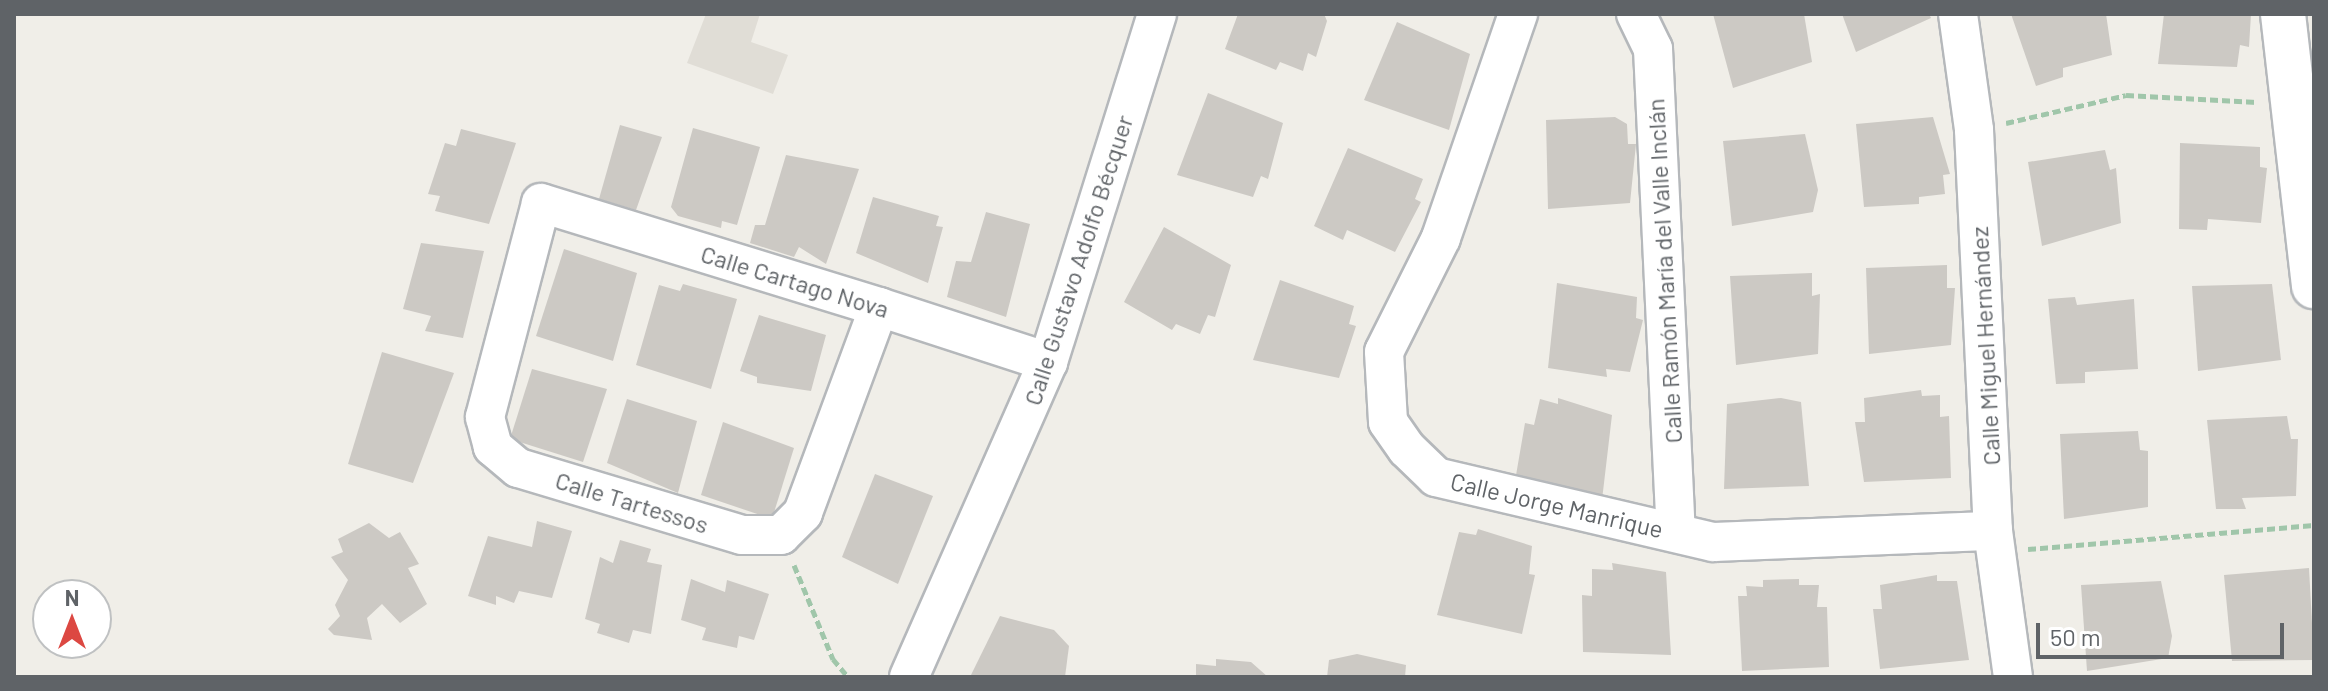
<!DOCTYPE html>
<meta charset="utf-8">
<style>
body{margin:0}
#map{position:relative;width:2328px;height:691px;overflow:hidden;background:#f0eee8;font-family:Barlow,sans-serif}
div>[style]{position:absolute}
.education>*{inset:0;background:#e0ddd6}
.building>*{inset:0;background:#ccc9c4}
.path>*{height:5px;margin-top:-2.5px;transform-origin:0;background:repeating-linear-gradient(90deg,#a0c6aa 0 8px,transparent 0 12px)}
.roads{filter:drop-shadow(2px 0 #b5b8bb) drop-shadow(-2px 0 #b5b8bb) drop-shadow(0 2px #b5b8bb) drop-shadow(0 -2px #b5b8bb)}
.street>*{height:38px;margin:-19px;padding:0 19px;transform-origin:19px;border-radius:19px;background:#fff}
.secondary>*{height:44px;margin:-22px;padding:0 22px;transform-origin:22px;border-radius:22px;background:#fff}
span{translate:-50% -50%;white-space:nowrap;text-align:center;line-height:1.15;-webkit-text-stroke:6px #fff;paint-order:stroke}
.street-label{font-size:24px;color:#5f6367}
.frame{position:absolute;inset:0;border:16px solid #5f6367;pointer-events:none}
.north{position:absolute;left:32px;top:579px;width:80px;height:80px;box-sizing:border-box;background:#fff;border:2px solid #bfc1c2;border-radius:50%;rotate:0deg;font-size:22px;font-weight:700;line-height:32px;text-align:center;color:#5f6367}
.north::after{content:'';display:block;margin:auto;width:28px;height:36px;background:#dc4842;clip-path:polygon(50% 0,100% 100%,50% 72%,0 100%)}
.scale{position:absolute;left:2036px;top:623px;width:248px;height:36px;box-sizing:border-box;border:4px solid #5f6367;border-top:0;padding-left:10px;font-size:24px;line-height:28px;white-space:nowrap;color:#5f6367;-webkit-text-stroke:6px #fff;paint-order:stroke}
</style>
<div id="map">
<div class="education">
<i style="clip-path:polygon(706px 14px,760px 14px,751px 42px,788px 55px,773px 94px,687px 63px)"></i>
</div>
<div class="building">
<i style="clip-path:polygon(1238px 14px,1324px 14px,1327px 21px,1316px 57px,1308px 53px,1303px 71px,1280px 62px,1276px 70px,1225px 49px)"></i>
<i style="clip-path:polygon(1713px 14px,1804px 14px,1812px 62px,1733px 88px)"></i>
<i style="clip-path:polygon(1842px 14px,1929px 14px,1931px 18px,1856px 52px)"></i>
<i style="clip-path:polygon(2011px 14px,2106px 14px,2112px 55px,2063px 68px,2063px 77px,2036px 86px)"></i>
<i style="clip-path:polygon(2164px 14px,2251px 14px,2249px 47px,2240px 45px,2237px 67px,2158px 64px)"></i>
<i style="clip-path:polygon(1397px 22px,1470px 54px,1449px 130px,1364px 100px)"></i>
<i style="clip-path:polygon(1208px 93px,1283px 123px,1268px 179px,1261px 176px,1253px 197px,1177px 175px)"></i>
<i style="clip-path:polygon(1615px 117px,1627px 124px,1628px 144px,1636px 144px,1630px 203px,1548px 209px,1546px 120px)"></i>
<i style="clip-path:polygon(1933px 117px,1950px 174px,1943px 175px,1945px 194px,1919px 197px,1919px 204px,1864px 207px,1856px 124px)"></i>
<i style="clip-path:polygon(620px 125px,662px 137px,636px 210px,599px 199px)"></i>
<i style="clip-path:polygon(693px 128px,760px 147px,737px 225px,722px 221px,721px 228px,678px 216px,671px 207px)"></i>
<i style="clip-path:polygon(461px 129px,516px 143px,489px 224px,435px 211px,440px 196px,428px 194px,445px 143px,456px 146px)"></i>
<i style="clip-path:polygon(1805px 134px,1818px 190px,1813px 212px,1732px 226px,1723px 141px)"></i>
<i style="clip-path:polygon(2180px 143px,2260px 147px,2260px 167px,2267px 168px,2261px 223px,2208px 219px,2207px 230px,2179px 229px)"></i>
<i style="clip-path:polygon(1348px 148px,1423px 179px,1415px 199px,1421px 202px,1395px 252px,1347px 230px,1343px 240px,1314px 226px)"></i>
<i style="clip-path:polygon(2105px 150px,2110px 170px,2116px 168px,2121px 223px,2042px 246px,2028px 162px)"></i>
<i style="clip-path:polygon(786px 155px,859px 169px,826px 264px,799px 247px,794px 257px,750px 243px,755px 225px,765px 225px)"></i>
<i style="clip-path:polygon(873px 197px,939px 216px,936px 226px,943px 227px,928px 283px,856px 253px)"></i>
<i style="clip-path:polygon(986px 212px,1030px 224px,1006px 317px,947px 297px,956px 261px,971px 262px)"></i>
<i style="clip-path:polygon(1164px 227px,1231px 265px,1215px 317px,1208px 315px,1200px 334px,1176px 324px,1172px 330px,1124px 302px)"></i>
<i style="clip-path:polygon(421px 243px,484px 251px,463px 338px,425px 331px,431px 316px,403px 309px)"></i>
<i style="clip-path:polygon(564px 249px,637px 273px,613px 361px,536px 336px)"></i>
<i style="clip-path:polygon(1947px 265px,1947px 288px,1955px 288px,1951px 345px,1869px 354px,1866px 268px)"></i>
<i style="clip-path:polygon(1812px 273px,1812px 296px,1820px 294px,1818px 354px,1736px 365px,1730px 276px)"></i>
<i style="clip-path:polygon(1280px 280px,1354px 306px,1349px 324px,1356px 326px,1339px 378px,1253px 360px)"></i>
<i style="clip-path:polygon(1557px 283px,1637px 297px,1636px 318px,1643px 320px,1630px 372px,1606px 369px,1607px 377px,1548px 368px)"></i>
<i style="clip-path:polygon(683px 284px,737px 299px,711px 389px,636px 365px,659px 285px,680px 291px)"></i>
<i style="clip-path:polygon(2272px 284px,2281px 360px,2198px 371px,2192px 286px)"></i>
<i style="clip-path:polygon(2075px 297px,2077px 305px,2134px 299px,2138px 369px,2085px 372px,2085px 383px,2056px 384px,2048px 299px)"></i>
<i style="clip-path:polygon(759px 315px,826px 335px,811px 391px,757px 383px,757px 377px,740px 371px)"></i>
<i style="clip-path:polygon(382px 352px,454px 373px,413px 483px,348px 464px)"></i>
<i style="clip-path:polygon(532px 369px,607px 389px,583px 462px,510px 439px)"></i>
<i style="clip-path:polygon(1921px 390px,1922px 396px,1940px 395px,1940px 417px,1949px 416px,1951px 478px,1864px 482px,1855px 422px,1865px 422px,1864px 398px)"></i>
<i style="clip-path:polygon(1558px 398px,1612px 415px,1602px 500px,1515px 481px,1525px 423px,1534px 425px,1540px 399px,1558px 404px)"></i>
<i style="clip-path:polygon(1781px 398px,1801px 402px,1809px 486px,1724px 489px,1727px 404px)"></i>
<i style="clip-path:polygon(627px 399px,697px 421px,678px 493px,607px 463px)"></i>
<i style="clip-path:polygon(2287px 416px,2291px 439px,2298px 439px,2296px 496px,2242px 498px,2246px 509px,2216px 509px,2207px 420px)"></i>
<i style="clip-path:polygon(723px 422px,794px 448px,772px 519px,701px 495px)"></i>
<i style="clip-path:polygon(2138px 431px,2140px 450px,2148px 451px,2148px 507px,2064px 519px,2060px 434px)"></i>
<i style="clip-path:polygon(875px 474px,933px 496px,898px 584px,842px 557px)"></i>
<i style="clip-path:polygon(537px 521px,572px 531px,552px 598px,519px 591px,514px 603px,496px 596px,496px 605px,468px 596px,488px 536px,532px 547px)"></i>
<i style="clip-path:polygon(369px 523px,389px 538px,400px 532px,419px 564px,408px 568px,427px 604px,400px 623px,382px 604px,367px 618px,372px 640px,334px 635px,328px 629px,340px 616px,335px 605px,348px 580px,331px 557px,343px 552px,338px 539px)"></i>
<i style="clip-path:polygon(1478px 529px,1532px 546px,1529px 574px,1535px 575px,1522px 634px,1437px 615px,1459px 532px,1476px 535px)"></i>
<i style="clip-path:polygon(620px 540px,651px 549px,647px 562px,662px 565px,651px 634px,633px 630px,629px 643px,597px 633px,600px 624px,585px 619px,600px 557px,613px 563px)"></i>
<i style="clip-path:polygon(1612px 563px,1666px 572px,1671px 655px,1583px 652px,1582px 595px,1592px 596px,1592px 569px,1613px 570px)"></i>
<i style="clip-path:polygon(2309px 568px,2314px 660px,2232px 661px,2224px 575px)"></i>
<i style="clip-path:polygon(1937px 575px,1937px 581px,1957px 581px,1969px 660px,1880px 669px,1873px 609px,1882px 609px,1880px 585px)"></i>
<i style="clip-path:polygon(691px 579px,725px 592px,727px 580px,769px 594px,754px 640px,739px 636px,737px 648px,702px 640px,706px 628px,681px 620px)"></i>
<i style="clip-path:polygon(1799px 579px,1799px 585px,1819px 585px,1817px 607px,1827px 607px,1829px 667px,1742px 671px,1738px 596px,1747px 596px,1746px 586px,1763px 587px,1763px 580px)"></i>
<i style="clip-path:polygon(2161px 581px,2172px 636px,2168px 658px,2087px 671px,2081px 585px)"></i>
<i style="clip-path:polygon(1000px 616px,1054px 630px,1069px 646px,1065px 677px,970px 677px)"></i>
<i style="clip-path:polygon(1357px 654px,1406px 665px,1405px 677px,1327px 677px,1329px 660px)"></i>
<i style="clip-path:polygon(1216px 659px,1251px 662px,1268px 677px,1196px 677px,1196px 664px,1216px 666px)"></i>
</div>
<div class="path">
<i style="left:2006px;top:123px;width:123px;rotate:-13.1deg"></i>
<i style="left:2126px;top:95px;width:131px;rotate:3.1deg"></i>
<i style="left:2028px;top:549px;width:287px;rotate:-4.8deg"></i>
<i style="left:794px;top:565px;width:102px;rotate:67.5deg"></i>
<i style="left:833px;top:659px;width:23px;rotate:50deg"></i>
</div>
<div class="roads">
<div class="street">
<i style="left:1518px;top:14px;width:237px;rotate:109deg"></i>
<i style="left:1441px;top:238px;width:127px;rotate:116.6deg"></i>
<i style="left:1384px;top:352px;width:70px;rotate:86.7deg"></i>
<i style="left:1388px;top:422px;width:33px;rotate:55deg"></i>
<i style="left:1407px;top:449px;width:40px;rotate:44deg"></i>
<i style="left:1436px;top:477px;width:285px;rotate:13.2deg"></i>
<i style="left:1714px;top:542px;width:279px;rotate:-2.3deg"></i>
<i style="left:1636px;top:14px;width:39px;rotate:64deg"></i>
<i style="left:1653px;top:49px;width:484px;rotate:87.3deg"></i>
<i style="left:1958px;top:14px;width:117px;rotate:82.1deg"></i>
<i style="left:1974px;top:130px;width:401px;rotate:87.3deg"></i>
<i style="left:1993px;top:531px;width:147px;rotate:82.2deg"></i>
<i style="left:879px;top:307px;width:220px;rotate:110.3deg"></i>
<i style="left:803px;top:513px;width:31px;rotate:135deg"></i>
<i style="left:781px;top:535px;width:39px;rotate:180deg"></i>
<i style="left:742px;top:535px;width:234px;rotate:-163.3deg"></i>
<i style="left:518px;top:468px;width:33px;rotate:-140deg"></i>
<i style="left:493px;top:447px;width:31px;rotate:-105deg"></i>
<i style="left:485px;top:417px;width:221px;rotate:-75.3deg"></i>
<i style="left:541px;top:203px;width:354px;rotate:17.1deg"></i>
<i style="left:879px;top:307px;width:178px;rotate:18deg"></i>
<i style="left:909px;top:677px;width:344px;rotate:-66.2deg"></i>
<i style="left:1048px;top:362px;width:365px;rotate:-72.6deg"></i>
</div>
<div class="secondary">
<i style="left:2283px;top:14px;width:274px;rotate:83.5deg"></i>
</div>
</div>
<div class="street-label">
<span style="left:1078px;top:260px;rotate:-72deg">Calle Gustavo Adolfo Bécquer</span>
<span style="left:1664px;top:271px;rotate:-93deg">Calle Ramón María del Valle Inclán</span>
<span style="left:795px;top:281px;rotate:17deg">Calle Cartago Nova</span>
<span style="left:1985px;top:346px;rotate:-93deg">Calle Miguel Hernández</span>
<span style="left:632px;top:502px;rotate:17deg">Calle Tartessos</span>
<span style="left:1557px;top:505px;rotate:13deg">Calle Jorge Manrique</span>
</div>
<div class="frame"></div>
<div class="north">N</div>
<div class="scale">50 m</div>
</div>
